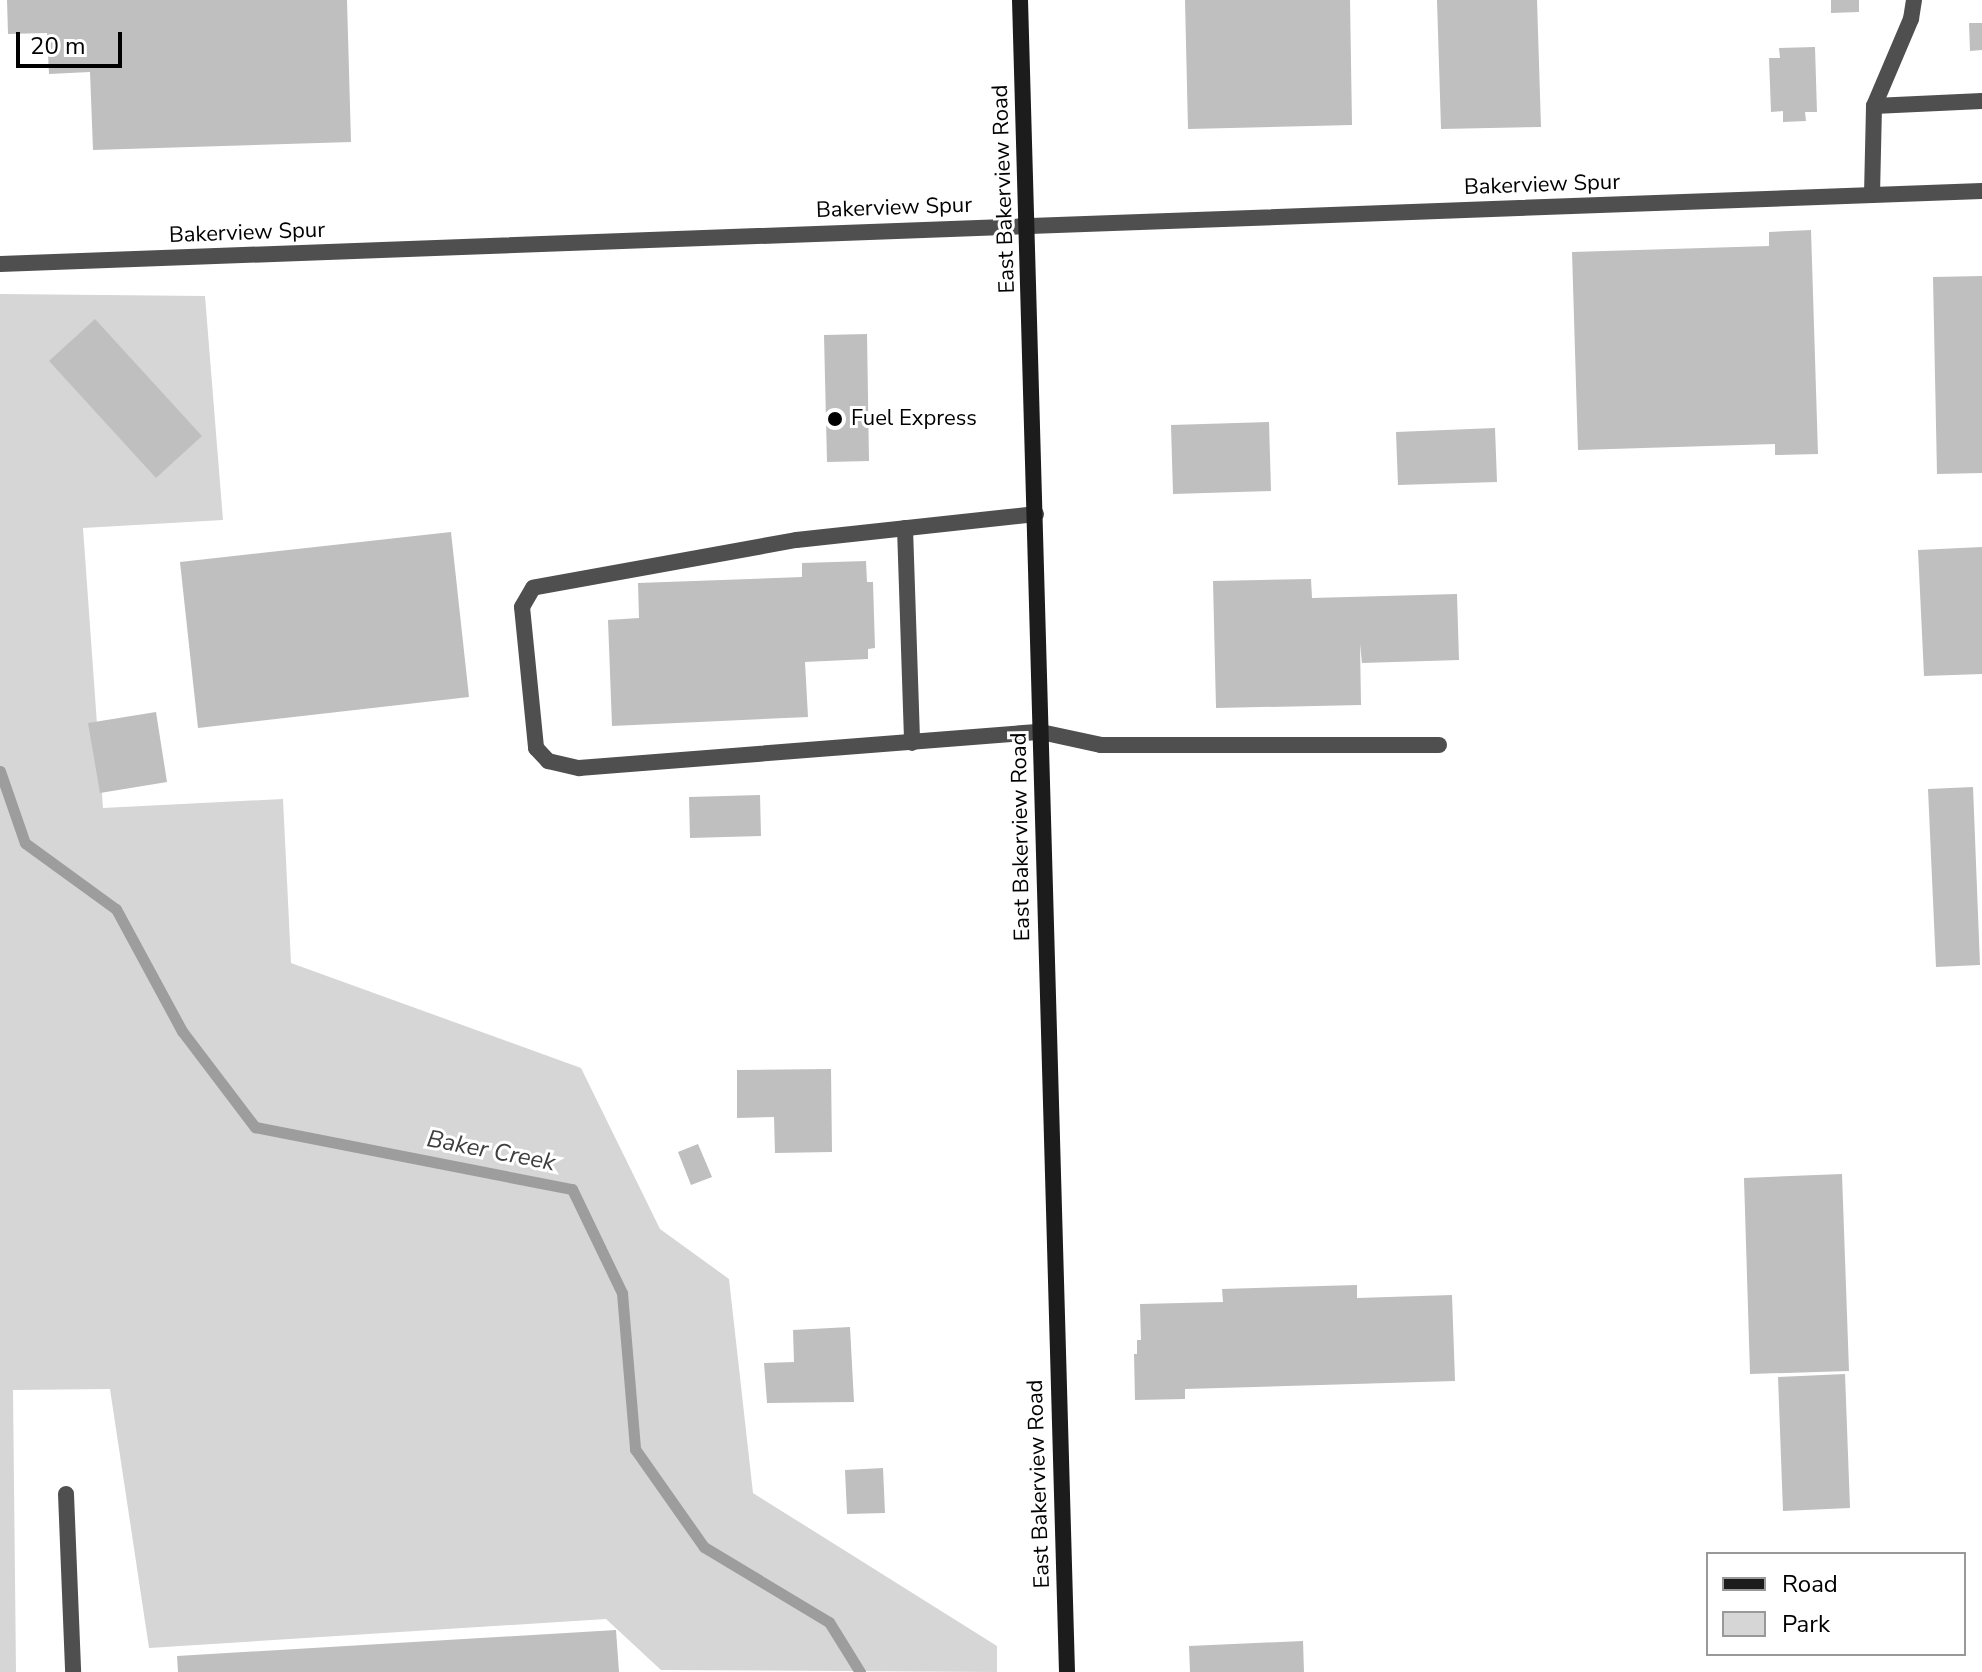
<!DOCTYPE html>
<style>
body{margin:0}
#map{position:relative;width:1982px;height:1672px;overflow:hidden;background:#fff;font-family:"Nunito Sans",sans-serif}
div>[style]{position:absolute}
.green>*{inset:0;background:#d6d6d6}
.stream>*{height:11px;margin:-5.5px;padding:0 5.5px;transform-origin:5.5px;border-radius:5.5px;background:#9d9d9d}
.building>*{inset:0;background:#bfbfbf}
.lane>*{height:16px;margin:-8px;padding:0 8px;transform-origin:8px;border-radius:8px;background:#4f4f4f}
.street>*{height:16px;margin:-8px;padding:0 8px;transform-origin:8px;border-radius:8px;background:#4f4f4f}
.secondary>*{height:16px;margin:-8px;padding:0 8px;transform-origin:8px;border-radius:8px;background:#1c1c1c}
.dots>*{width:22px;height:22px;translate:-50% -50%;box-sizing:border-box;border:4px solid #fff;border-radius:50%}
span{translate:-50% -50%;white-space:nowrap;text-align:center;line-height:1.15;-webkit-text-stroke:6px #fff;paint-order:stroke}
.street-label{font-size:22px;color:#000}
.poi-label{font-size:22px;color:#000}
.left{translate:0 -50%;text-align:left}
.water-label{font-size:24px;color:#3e3e3e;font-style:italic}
.legend{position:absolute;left:1706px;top:1552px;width:260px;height:104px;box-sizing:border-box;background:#fff;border:2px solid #999;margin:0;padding:10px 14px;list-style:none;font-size:24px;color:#000}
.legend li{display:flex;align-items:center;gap:16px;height:40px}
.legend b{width:40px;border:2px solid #999}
.scale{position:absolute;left:16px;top:32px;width:106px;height:36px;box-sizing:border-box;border:4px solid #000;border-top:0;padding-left:10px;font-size:24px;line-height:28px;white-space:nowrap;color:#000;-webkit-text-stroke:6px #fff;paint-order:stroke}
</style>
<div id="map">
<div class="green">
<i style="clip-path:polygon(0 294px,205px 296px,223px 520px,83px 528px,103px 808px,283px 799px,291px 963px,581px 1068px,660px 1229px,729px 1279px,753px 1493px,997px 1646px,997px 1672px,661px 1670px,606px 1619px,149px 1648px,110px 1389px,13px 1390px,16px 1672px,0 1672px)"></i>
</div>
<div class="stream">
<i style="left:0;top:771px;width:76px;rotate:70.9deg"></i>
<i style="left:25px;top:843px;width:112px;rotate:36deg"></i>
<i style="left:116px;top:909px;width:139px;rotate:61.6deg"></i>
<i style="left:182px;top:1031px;width:121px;rotate:52.8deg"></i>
<i style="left:255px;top:1127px;width:323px;rotate:11.1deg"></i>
<i style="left:572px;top:1189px;width:115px;rotate:64.3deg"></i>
<i style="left:622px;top:1293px;width:157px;rotate:85.2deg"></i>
<i style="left:635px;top:1449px;width:120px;rotate:54.9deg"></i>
<i style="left:704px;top:1547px;width:146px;rotate:31deg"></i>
<i style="left:829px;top:1622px;width:59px;rotate:58.2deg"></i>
</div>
<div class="building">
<i style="clip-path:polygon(7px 0,347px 0,351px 142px,93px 150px,90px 72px,49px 74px,47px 33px,8px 34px)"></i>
<i style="clip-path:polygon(1185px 0,1350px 0,1352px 125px,1188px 129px)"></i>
<i style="clip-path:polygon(1437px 0,1537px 0,1541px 127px,1441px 129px)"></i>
<i style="clip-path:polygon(1831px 0,1859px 0,1859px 12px,1831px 13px)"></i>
<i style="clip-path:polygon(1969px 23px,1982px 23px,1982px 50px,1970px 51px)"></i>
<i style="clip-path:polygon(1815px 47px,1817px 112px,1805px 112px,1806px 121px,1783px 122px,1783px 111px,1771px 112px,1769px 58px,1780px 58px,1779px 48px)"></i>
<i style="clip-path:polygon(1811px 230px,1818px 454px,1775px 455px,1775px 444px,1578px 450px,1572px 252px,1769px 246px,1769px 232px)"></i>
<i style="clip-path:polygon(1982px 276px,1982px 473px,1937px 474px,1933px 277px)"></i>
<i style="clip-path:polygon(95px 319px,202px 436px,156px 478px,49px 361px)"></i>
<i style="clip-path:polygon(867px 334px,869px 461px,827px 462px,824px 335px)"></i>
<i style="clip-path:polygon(1269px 422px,1271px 491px,1173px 494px,1171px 425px)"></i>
<i style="clip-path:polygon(1495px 428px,1497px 482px,1398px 485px,1396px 432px)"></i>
<i style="clip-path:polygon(451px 532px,469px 697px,198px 728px,180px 562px)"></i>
<i style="clip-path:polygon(1982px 547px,1982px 674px,1924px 676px,1918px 550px)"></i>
<i style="clip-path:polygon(866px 561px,867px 582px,873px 582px,875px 648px,868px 649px,868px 659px,805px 662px,808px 717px,612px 726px,608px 620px,639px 618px,638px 583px,802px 577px,802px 563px)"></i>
<i style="clip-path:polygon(1311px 579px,1312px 598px,1457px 594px,1459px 660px,1362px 663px,1360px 644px,1361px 705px,1216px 708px,1213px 581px)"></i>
<i style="clip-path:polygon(156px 712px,167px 782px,100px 793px,88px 723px)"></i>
<i style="clip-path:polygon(1973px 787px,1980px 965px,1936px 967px,1928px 789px)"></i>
<i style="clip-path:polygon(760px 795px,761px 836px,690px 838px,689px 797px)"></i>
<i style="clip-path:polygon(831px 1069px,832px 1152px,775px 1153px,774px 1117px,737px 1118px,737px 1070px)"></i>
<i style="clip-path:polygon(698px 1144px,712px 1177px,691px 1185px,678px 1152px)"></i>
<i style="clip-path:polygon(1842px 1174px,1849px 1371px,1750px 1374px,1744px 1178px)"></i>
<i style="clip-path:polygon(1357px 1285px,1357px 1298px,1452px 1295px,1455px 1381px,1185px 1389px,1185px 1399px,1135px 1400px,1134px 1354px,1137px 1354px,1137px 1340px,1141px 1340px,1140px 1304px,1223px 1302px,1222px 1289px)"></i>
<i style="clip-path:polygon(850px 1327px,854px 1402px,767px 1403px,764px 1363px,794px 1362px,793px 1330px)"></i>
<i style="clip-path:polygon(1845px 1374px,1850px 1508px,1783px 1511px,1778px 1377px)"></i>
<i style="clip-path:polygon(883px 1468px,885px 1513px,847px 1514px,845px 1470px)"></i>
<i style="clip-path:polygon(616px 1630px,619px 1672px,178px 1672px,177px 1656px)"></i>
<i style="clip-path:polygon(1303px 1641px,1304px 1672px,1190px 1672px,1189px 1646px)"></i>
</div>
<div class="lane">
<i style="left:1874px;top:106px;width:95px;rotate:-67deg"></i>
<i style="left:1911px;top:19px;width:19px;rotate:-81deg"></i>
<i style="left:1872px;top:195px;width:89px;rotate:-88.7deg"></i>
<i style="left:1874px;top:106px;width:108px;rotate:-2.7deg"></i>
<i style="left:1036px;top:514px;width:241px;rotate:173.8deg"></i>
<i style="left:796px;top:540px;width:267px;rotate:169.7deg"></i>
<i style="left:533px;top:588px;width:22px;rotate:120deg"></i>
<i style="left:522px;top:607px;width:142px;rotate:84.3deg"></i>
<i style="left:536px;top:748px;width:18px;rotate:47deg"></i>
<i style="left:548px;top:761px;width:32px;rotate:13deg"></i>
<i style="left:579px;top:768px;width:463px;rotate:-4.5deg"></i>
<i style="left:1041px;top:732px;width:61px;rotate:12.2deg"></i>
<i style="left:1101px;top:745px;width:338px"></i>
<i style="left:905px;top:528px;width:215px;rotate:88.1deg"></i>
<i style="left:66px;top:1494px;width:178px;rotate:87.7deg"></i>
</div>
<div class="street">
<i style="left:0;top:264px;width:1983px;rotate:-2.11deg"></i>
</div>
<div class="secondary">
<i style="left:1020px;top:0;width:1673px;rotate:88.39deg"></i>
</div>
<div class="dots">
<i style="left:835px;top:419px;background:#000"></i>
</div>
<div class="street-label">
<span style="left:1542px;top:185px;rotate:-2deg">Bakerview Spur</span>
<span style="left:1004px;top:189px;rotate:-92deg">East Bakerview Road</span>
<span style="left:894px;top:208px;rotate:-2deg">Bakerview Spur</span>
<span style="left:247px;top:233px;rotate:-2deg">Bakerview Spur</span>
<span style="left:1021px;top:837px;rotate:-91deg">East Bakerview Road</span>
<span style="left:1039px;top:1484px;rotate:-92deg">East Bakerview Road</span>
</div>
<div class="poi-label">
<span class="left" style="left:851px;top:419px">Fuel Express</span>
</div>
<div class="water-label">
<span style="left:491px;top:1151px;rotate:11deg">Baker Creek</span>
</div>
<ul class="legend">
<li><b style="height:10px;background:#1c1c1c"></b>Road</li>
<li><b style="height:22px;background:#d6d6d6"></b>Park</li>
</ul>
<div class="scale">20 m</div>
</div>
